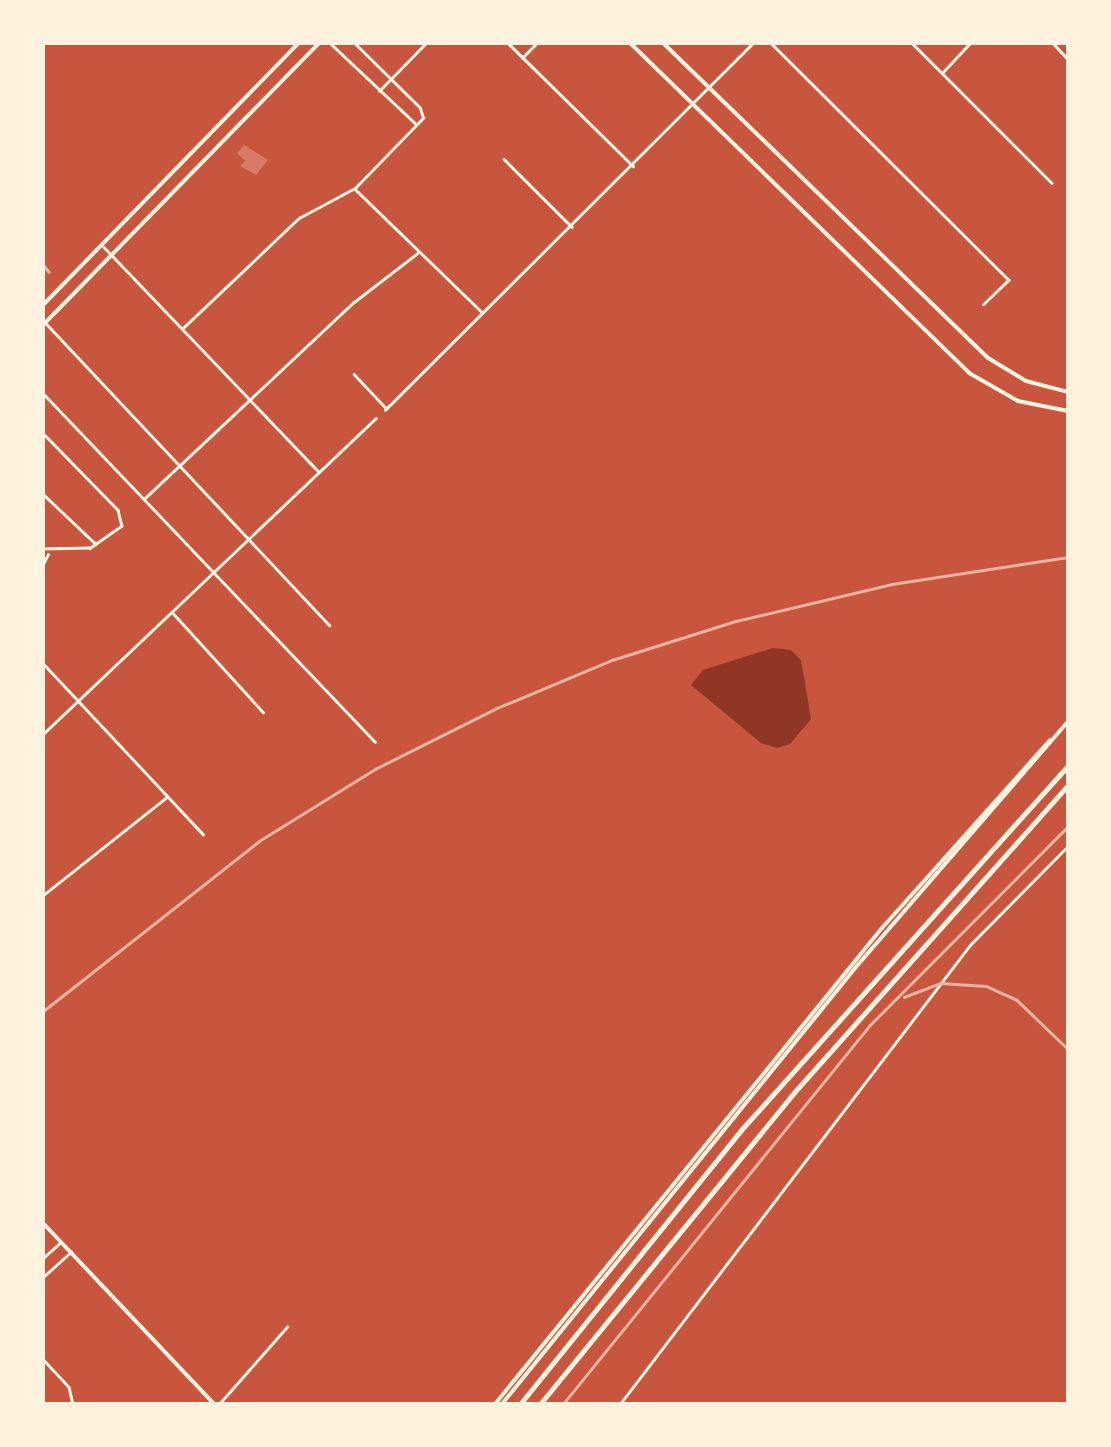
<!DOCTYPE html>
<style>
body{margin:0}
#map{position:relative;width:1111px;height:1447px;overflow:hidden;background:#c8553d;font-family:"Titillium Web",sans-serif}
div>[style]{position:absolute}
.water>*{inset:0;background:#8f3625}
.building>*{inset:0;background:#d67c66}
.minor>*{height:2.5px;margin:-1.25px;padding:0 1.25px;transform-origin:1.25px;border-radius:1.25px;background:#fff3e0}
.tertiary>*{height:4px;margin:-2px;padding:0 2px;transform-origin:2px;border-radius:2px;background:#fff3e0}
.secondary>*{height:4px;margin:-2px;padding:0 2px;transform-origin:2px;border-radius:2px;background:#fff3e0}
.primary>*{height:4px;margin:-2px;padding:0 2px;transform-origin:2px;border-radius:2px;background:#fff3e0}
.motorway>*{height:5px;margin:-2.5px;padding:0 2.5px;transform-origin:2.5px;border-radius:2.5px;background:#fff3e0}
.rail>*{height:2.5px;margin:-1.25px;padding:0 1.25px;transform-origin:1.25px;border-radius:1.25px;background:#e9b49f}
span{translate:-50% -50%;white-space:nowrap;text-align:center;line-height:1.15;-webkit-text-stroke:10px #fff3e0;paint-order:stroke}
.frame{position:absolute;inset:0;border:45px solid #fff3e0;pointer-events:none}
</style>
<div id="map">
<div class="water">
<i style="clip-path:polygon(773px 648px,791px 650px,801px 660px,811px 719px,790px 744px,777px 748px,761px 743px,691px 685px,703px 670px)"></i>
</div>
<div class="building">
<i style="clip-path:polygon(244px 145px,268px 160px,256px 175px,240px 166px,245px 161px,237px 153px)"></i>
</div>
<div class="minor">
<i style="left:329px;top:42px;width:118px;rotate:43.3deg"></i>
<i style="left:507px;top:42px;width:177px;rotate:44.5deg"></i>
<i style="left:770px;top:42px;width:337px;rotate:44.9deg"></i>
<i style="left:1009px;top:280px;width:35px;rotate:136deg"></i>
<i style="left:911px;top:42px;width:199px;rotate:45deg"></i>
<i style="left:1052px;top:42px;width:23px;rotate:47deg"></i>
<i style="left:522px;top:58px;width:23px;rotate:-45deg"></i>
<i style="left:942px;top:73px;width:42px;rotate:-46.9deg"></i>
<i style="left:379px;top:91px;width:69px;rotate:-45.6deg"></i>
<i style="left:504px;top:159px;width:96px;rotate:45deg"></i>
<i style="left:355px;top:189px;width:177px;rotate:44.1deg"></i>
<i style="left:104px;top:247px;width:311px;rotate:46.3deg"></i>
<i style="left:42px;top:319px;width:420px;rotate:46.8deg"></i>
<i style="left:183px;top:328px;width:160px;rotate:-43.5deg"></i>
<i style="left:299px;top:218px;width:64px;rotate:-28.2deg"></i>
<i style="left:355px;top:188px;width:98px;rotate:-45.8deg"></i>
<i style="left:423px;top:118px;width:10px;rotate:-107deg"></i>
<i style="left:420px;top:108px;width:94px;rotate:-135.4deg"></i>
<i style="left:354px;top:374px;width:45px;rotate:46.8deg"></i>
<i style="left:42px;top:392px;width:483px;rotate:46.4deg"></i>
<i style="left:385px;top:410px;width:521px;rotate:-44.92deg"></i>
<i style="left:42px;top:432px;width:109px;rotate:45.7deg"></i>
<i style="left:118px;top:510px;width:16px;rotate:76deg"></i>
<i style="left:122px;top:526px;width:39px;rotate:145deg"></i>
<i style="left:90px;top:548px;width:48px;rotate:178.8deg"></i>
<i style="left:42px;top:493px;width:74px;rotate:43.4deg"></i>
<i style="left:145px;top:498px;width:287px;rotate:-43.2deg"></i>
<i style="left:354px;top:302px;width:82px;rotate:-37.6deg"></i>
<i style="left:42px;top:566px;width:13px;rotate:-63deg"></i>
<i style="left:173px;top:613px;width:134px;rotate:47.7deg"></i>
<i style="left:42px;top:662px;width:236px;rotate:46.9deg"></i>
<i style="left:42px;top:735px;width:460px;rotate:-43.5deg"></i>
<i style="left:42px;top:896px;width:159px;rotate:-38.4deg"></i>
<i style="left:42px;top:972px;width:1px"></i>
<i style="left:42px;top:1259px;width:24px;rotate:-42deg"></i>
<i style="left:42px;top:1278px;width:39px;rotate:-42deg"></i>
<i style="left:42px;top:1358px;width:40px;rotate:47deg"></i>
<i style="left:69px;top:1387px;width:17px;rotate:77deg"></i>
<i style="left:219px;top:1404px;width:103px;rotate:-48.6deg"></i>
<i style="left:620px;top:1404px;width:577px;rotate:-52.67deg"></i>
<i style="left:970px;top:945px;width:139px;rotate:-45.3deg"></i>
</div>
<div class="tertiary">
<i style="left:42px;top:1222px;width:250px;rotate:46.6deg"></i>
</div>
<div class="secondary">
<i style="left:629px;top:42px;width:475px;rotate:44.2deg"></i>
<i style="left:969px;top:373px;width:56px;rotate:29.7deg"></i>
<i style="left:1018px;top:401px;width:51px;rotate:11.3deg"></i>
<i style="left:662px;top:42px;width:454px;rotate:44.1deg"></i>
<i style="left:988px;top:358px;width:44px;rotate:31.2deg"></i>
<i style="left:1026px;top:381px;width:43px;rotate:14.7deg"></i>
<i style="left:495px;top:1404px;width:613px;rotate:-50.89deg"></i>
<i style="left:882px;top:928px;width:252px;rotate:-48.2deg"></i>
<i style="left:502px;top:1404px;width:562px;rotate:-50.99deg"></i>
<i style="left:856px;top:967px;width:325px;rotate:-49.2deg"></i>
</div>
<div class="primary">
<i style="left:42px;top:306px;width:369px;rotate:-45.7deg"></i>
<i style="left:42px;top:326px;width:397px;rotate:-45.6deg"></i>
</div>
<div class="motorway">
<i style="left:520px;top:1404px;width:352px;rotate:-51.1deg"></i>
<i style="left:741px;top:1130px;width:489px;rotate:-48.1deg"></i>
<i style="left:540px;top:1404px;width:408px;rotate:-50.8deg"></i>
<i style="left:798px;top:1088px;width:406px;rotate:-48.3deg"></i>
</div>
<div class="rail">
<i style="left:42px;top:263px;width:11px;rotate:52deg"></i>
<i style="left:904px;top:997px;width:39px;rotate:-21deg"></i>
<i style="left:940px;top:983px;width:46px;rotate:3.7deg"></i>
<i style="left:986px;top:986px;width:34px;rotate:24deg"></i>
<i style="left:1017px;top:1000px;width:71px;rotate:43.9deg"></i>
<i style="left:42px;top:1012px;width:276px;rotate:-38.2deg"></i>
<i style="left:259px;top:841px;width:137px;rotate:-31.8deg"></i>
<i style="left:375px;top:769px;width:136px;rotate:-26.6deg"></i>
<i style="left:497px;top:708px;width:125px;rotate:-22.7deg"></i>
<i style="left:612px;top:660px;width:130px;rotate:-17.5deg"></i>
<i style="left:736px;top:621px;width:160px;rotate:-13.3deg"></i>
<i style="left:892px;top:584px;width:178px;rotate:-8.7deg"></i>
<i style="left:563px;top:1404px;width:486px;rotate:-51deg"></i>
<i style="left:869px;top:1026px;width:282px;rotate:-45.1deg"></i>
</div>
<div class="frame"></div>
</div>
